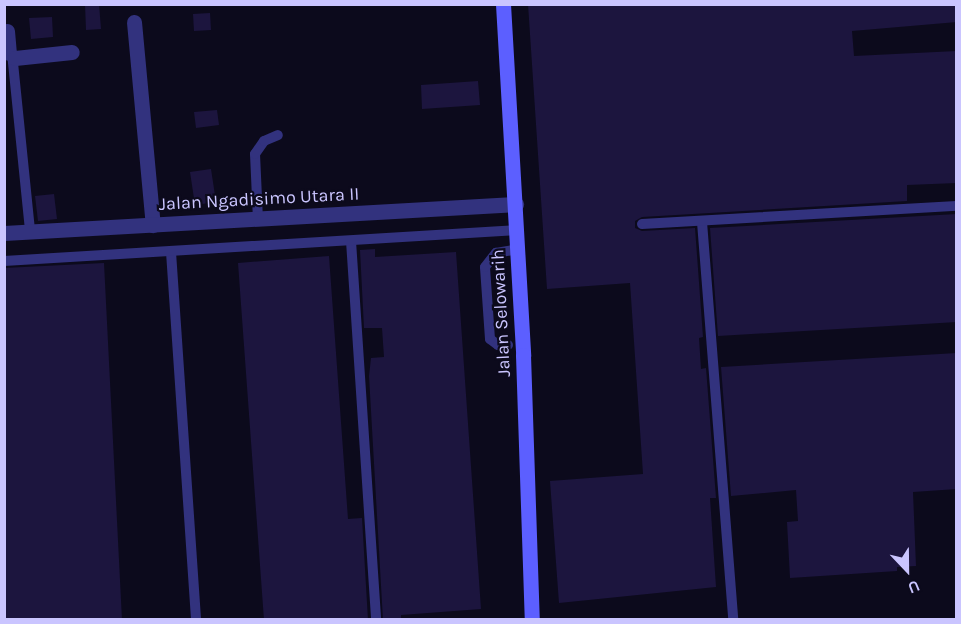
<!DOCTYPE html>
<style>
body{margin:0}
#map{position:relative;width:961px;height:624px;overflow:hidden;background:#0c0a1c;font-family:Karla,sans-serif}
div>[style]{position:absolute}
.building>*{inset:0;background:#1c153e}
.service>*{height:10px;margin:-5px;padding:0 5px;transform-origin:5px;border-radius:5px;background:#32327e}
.minor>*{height:15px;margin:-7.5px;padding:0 7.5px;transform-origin:7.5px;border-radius:7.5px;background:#32327e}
.secondary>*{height:15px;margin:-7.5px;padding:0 7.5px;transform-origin:7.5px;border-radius:7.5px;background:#5c5fff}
span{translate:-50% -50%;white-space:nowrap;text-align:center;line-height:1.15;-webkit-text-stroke:4.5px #0c0a1c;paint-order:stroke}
.street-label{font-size:18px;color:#cac5ff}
.frame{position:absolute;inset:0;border:6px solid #cac5ff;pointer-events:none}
.north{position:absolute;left:877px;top:540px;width:60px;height:60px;-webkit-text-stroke:4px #0c0a1c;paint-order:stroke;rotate:158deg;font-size:16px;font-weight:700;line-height:24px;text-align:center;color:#cac5ff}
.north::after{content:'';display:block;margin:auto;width:21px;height:27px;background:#cac5ff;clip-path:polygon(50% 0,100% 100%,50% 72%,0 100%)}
</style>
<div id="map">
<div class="building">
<i style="clip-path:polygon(85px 4px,99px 4px,101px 29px,86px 30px)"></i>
<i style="clip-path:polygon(528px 4px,957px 4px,957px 22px,852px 31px,854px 56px,957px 51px,957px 183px,907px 185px,907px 201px,642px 217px,635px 221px,635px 228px,642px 231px,695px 228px,703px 337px,699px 338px,701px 369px,706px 368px,716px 498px,710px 498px,716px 587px,559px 603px,550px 481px,643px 474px,630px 283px,547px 289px)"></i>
<i style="clip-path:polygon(210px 13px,211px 30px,194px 31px,193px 14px)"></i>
<i style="clip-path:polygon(52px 17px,53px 37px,31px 39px,29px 18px)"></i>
<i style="clip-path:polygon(478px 81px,480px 105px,422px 109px,421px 85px)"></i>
<i style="clip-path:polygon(217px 110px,219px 125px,196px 128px,194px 112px)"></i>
<i style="clip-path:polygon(211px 169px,216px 202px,195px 205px,190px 172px)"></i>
<i style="clip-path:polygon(54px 194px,57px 219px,38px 221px,35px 196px)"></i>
<i style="clip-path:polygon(957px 214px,957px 322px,718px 336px,710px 228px)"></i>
<i style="clip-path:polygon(375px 249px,375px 257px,456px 252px,481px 609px,401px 615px,401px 620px,383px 620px,369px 376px,371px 358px,384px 357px,382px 328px,364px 328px,360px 250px)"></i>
<i style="clip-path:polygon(329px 256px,348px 519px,362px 518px,368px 620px,264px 620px,238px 263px)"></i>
<i style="clip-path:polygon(104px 263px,122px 620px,4px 620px,4px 268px)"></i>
<i style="clip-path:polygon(957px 353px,957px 489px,913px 492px,916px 566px,897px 567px,897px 571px,790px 578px,787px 522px,798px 521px,796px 490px,731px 496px,721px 367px)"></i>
</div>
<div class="service">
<i style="left:12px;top:53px;width:179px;rotate:84.2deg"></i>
<i style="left:258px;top:220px;width:66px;rotate:-92.6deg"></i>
<i style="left:255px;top:154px;width:16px;rotate:-55deg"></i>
<i style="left:264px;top:141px;width:15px;rotate:-23deg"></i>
<i style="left:702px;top:222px;width:399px;rotate:85.5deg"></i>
<i style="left:642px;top:224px;width:315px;rotate:-3.3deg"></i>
<i style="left:351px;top:241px;width:380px;rotate:86.2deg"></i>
<i style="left:171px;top:252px;width:369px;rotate:86.1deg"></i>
<i style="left:4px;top:261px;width:514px;rotate:-3.46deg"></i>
<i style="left:508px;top:345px;width:10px;rotate:180deg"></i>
<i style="left:498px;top:345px;width:10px;rotate:-143deg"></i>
<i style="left:490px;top:339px;width:72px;rotate:-94deg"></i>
<i style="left:485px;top:267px;width:18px;rotate:-52deg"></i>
<i style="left:496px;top:253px;width:22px;rotate:-10deg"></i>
</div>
<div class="minor">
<i style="left:134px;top:22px;width:204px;rotate:84.7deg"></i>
<i style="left:7px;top:31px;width:22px;rotate:85deg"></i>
<i style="left:15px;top:58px;width:57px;rotate:-6deg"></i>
<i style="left:4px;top:233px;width:513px;rotate:-3.24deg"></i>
</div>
<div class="secondary">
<i style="left:503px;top:4px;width:352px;rotate:86.7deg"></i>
<i style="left:523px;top:355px;width:265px;rotate:88.1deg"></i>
</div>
<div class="street-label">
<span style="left:259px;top:199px;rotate:-3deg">Jalan Ngadisimo Utara II</span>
<span style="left:501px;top:313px;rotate:-93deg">Jalan Selowarih</span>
</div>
<div class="frame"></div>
<div class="north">U</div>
</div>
